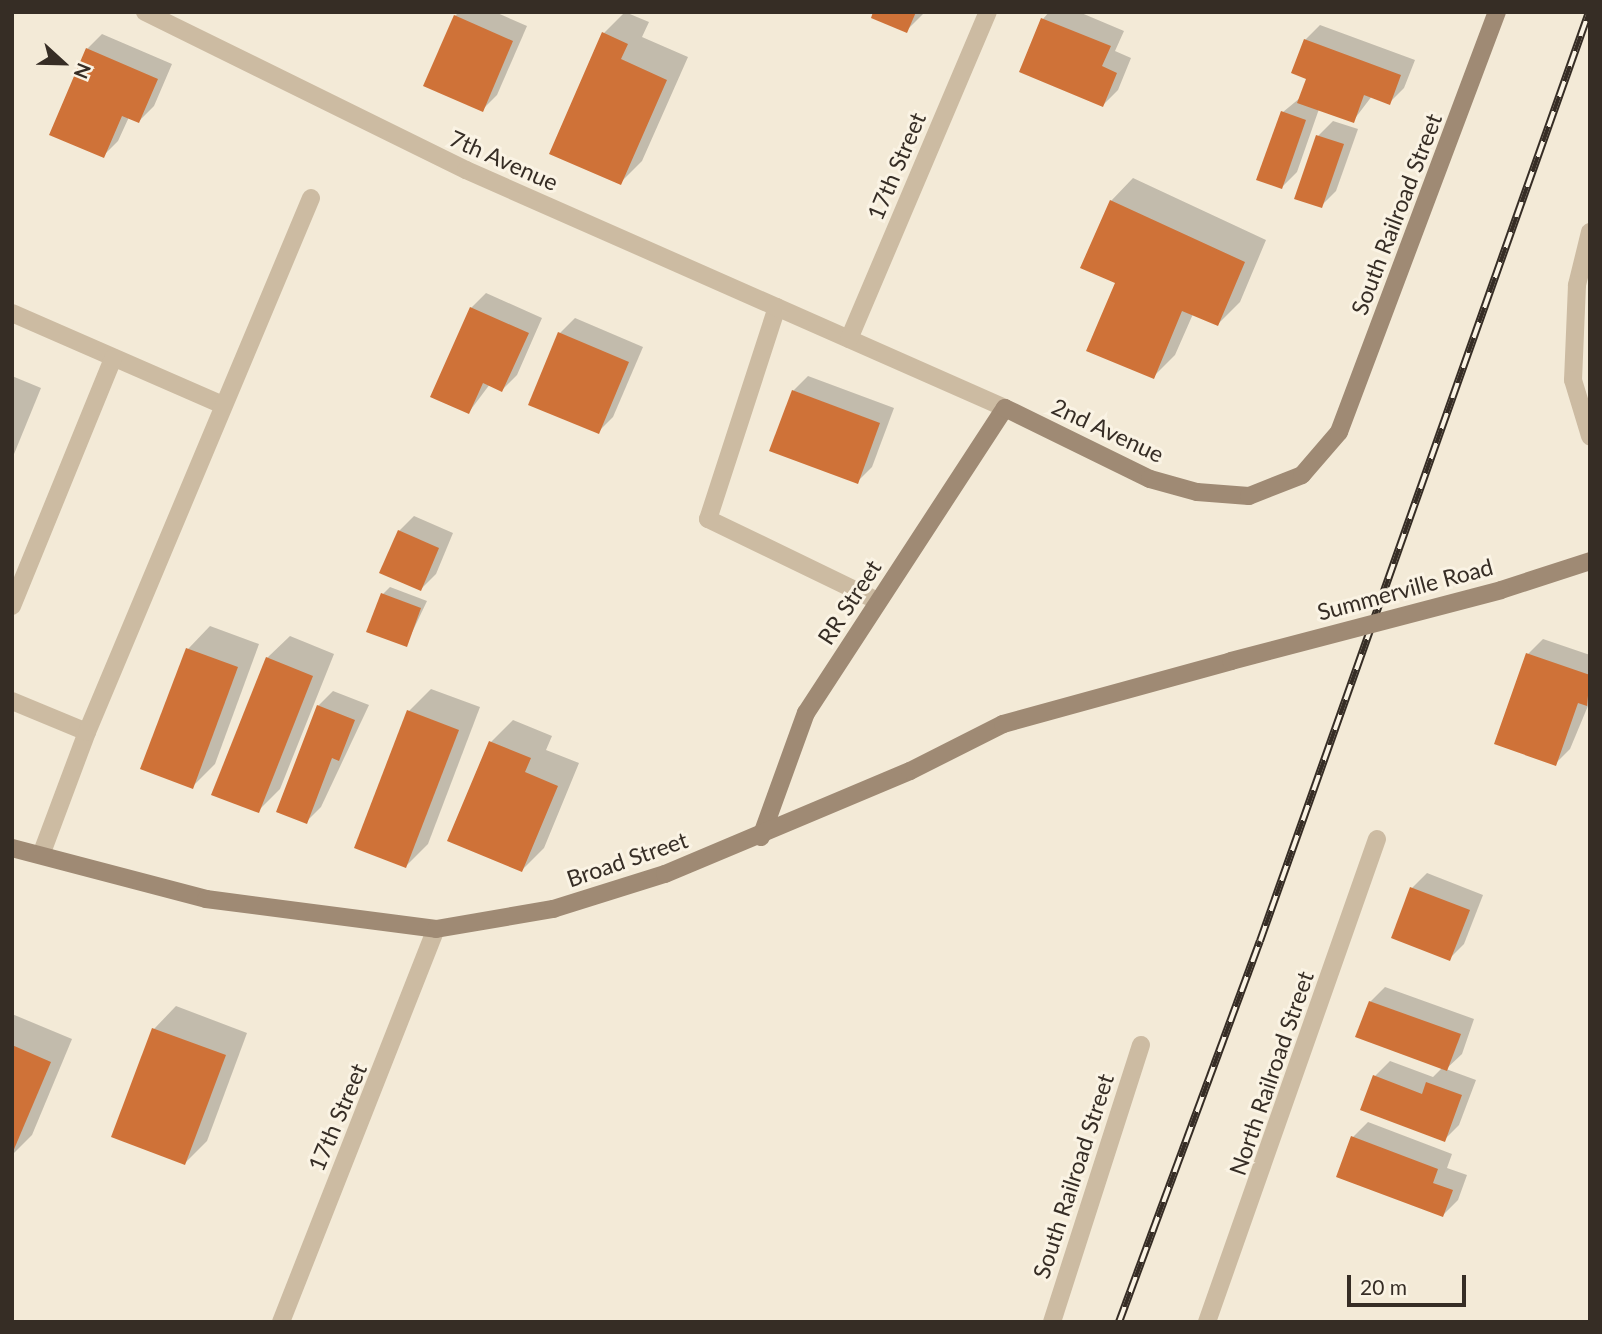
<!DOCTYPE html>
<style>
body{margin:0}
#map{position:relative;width:1602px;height:1334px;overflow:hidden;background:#f3ead7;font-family:Lato,sans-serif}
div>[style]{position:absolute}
.shadow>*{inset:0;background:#0003}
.building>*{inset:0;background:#cf7238}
.lane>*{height:18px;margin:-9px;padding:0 9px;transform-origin:9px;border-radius:9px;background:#ccbba2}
.street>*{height:18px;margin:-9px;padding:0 9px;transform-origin:9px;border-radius:9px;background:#ccbba2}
.secondary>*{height:18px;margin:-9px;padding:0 9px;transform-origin:9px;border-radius:9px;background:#9f8a74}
.rail>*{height:8px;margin-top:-4px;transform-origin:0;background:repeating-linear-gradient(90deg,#faf3e4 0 16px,#362d25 0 32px);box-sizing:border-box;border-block:2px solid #362d25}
.secondary-bridge>*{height:18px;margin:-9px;padding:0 9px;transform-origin:9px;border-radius:9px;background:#9f8a74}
span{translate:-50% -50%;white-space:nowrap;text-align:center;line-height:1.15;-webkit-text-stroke:6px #faf3e4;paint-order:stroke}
.street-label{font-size:23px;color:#362d25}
.frame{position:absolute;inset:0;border:14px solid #362d25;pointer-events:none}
.north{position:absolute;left:28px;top:28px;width:70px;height:70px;-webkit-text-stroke:5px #faf3e4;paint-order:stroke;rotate:112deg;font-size:19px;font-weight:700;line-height:28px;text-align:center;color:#362d25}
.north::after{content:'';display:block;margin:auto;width:24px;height:32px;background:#362d25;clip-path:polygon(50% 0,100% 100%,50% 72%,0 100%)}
.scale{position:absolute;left:1347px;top:1275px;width:119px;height:32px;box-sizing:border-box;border:4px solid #362d25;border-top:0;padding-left:9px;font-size:21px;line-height:24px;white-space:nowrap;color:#362d25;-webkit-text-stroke:5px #faf3e4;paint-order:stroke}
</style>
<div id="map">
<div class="shadow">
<i style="clip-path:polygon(459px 12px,495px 12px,527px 26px,497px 95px,482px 110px,455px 16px)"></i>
<i style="clip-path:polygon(625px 12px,649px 22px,642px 37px,688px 57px,642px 161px,620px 183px,604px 33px)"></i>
<i style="clip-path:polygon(875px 12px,925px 12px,906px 31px)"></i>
<i style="clip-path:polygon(1049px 12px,1079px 12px,1124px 31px,1115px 51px,1131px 58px,1118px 90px,1103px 105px,1043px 19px)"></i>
<i style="clip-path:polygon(1320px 25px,1415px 60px,1404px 88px,1389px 103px,1372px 96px,1353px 121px,1319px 109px,1297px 172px,1282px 187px,1283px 112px,1300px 98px,1308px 78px,1305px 40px)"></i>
<i style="clip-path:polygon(102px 34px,172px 64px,154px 106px,139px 121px,129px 117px,118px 141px,103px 156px,87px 49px)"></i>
<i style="clip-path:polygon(1333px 121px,1358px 129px,1336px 191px,1321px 206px,1318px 136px)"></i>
<i style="clip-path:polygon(1133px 178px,1266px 240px,1240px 302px,1218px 324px,1193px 314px,1175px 355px,1153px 377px,1117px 282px,1111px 201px)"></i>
<i style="clip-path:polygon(486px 293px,542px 318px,517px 375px,502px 390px,490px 384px,469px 412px,471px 308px)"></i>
<i style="clip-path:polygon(575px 318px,643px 347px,613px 417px,598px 432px,560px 333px)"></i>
<i style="clip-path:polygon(12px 376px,41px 388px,12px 459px)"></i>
<i style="clip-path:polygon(808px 376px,894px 408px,872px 467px,857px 482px,793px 391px)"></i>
<i style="clip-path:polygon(414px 516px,453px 533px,436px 574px,421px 589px,399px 531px)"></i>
<i style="clip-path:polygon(390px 587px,427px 601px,406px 645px,383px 594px)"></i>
<i style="clip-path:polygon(210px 626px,259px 644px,215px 764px,192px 787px,143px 768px,188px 649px)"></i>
<i style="clip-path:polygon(290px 636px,334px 654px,280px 789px,258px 811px,267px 658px)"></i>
<i style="clip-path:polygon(1543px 639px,1590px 655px,1590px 701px,1570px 749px,1555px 764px,1496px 743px,1528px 654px)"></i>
<i style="clip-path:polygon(431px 689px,480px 707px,428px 844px,406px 866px,409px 711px)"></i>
<i style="clip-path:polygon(333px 691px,369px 705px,321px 807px,306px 822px,318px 706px)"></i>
<i style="clip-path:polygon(513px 720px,552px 736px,546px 750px,579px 763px,544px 848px,522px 870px,491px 742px)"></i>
<i style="clip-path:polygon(1427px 873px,1483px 895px,1464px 944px,1449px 959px,1393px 937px,1412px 888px)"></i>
<i style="clip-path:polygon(1385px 987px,1474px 1019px,1462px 1054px,1446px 1069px,1476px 1080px,1459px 1125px,1444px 1140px,1375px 1076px,1390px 1061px,1433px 1077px,1443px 1067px,1370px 1002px)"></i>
<i style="clip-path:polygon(176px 1006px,247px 1033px,207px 1141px,185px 1163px,154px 1029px)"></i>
<i style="clip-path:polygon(12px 1014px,72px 1039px,32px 1135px,12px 1155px)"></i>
<i style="clip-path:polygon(1368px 1122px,1452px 1154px,1447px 1168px,1467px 1175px,1458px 1200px,1443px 1215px,1353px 1137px)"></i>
</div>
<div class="building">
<i style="clip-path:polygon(873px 12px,916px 12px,907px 33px,871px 18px)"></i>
<i style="clip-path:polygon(454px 15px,513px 41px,483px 112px,423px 86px)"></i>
<i style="clip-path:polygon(1041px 18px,1111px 46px,1102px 66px,1117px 73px,1103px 107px,1019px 72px)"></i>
<i style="clip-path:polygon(602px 32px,628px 44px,621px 59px,667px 80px,621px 185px,549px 154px)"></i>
<i style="clip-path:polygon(1304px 39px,1401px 75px,1390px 105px,1364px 95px,1354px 123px,1297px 103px,1306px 79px,1291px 73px)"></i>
<i style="clip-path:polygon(86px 48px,158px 79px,139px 123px,122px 116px,104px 158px,49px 135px)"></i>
<i style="clip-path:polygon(1281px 111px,1306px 120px,1282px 189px,1256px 180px)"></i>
<i style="clip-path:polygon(1316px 135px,1344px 144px,1322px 208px,1294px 199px)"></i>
<i style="clip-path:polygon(1110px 200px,1245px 262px,1218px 326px,1182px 311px,1154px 379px,1086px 351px,1115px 283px,1080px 268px)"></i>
<i style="clip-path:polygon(470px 307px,529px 333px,502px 392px,483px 383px,469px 414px,430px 397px)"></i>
<i style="clip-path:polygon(558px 332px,629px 362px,599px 434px,528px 405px)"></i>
<i style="clip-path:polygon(792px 390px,880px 423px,858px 484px,769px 451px)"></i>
<i style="clip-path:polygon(398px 530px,439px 548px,421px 591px,379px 573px)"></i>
<i style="clip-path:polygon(381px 593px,421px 608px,407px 647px,366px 632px)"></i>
<i style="clip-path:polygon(186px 648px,238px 667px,193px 789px,140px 769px)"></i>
<i style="clip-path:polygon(1526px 653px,1590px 675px,1587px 706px,1578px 703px,1556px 766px,1494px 744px)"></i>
<i style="clip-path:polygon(266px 657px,313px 676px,259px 813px,211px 795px)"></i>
<i style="clip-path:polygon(317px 705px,355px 720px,339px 761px,332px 758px,307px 824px,276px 812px)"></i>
<i style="clip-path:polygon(407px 710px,459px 730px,406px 868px,354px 848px)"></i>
<i style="clip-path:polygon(489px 741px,531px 758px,525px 772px,558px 786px,522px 872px,447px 841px)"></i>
<i style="clip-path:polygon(1410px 887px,1470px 910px,1450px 961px,1391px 938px)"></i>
<i style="clip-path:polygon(1369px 1001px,1461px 1034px,1447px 1071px,1355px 1037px)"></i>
<i style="clip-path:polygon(152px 1028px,226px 1055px,185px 1165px,111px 1137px)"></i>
<i style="clip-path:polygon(12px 1045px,51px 1062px,12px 1154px)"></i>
<i style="clip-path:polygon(1373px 1075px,1422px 1094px,1426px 1082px,1462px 1095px,1445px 1142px,1360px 1110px)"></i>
<i style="clip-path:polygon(1351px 1136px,1438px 1169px,1433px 1183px,1453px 1190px,1443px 1217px,1336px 1177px)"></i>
</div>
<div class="lane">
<i style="left:777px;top:307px;width:223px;rotate:108deg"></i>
<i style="left:708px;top:519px;width:189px;rotate:25.8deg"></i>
<i style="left:12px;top:313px;width:230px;rotate:23.6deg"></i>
<i style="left:12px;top:606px;width:268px;rotate:-67.8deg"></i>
<i style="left:12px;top:701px;width:81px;rotate:22.5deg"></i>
<i style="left:41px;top:855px;width:131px;rotate:-69.5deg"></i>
<i style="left:87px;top:732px;width:579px;rotate:-67.24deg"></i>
</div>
<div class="street">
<i style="left:145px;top:12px;width:358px;rotate:26.2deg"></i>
<i style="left:466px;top:170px;width:589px;rotate:23.82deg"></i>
<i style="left:1590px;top:232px;width:55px;rotate:103.8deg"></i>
<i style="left:1577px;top:285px;width:95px;rotate:92.4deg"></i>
<i style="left:1573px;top:380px;width:59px;rotate:73.1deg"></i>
<i style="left:849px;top:339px;width:355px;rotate:-67deg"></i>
<i style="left:281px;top:1322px;width:422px;rotate:-68.5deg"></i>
<i style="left:1052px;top:1322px;width:291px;rotate:-72.2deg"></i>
<i style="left:1207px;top:1322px;width:512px;rotate:-70.61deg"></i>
</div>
<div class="secondary">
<i style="left:1501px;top:590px;width:94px;rotate:-18deg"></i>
<i style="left:761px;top:837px;width:132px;rotate:-70.1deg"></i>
<i style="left:806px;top:713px;width:364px;rotate:-56.9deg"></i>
<i style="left:1005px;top:408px;width:161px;rotate:26.1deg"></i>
<i style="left:1150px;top:479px;width:49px;rotate:15.5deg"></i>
<i style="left:1197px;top:492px;width:52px;rotate:4.4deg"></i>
<i style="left:1249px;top:496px;width:57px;rotate:-21.6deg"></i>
<i style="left:1302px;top:475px;width:57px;rotate:-49.3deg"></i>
<i style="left:1339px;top:432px;width:449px;rotate:-69.4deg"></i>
<i style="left:12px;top:848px;width:201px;rotate:14.7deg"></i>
<i style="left:206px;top:899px;width:232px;rotate:7.4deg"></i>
<i style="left:436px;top:929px;width:119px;rotate:-9.7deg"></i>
<i style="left:553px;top:909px;width:117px;rotate:-17.4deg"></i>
<i style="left:665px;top:874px;width:266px;rotate:-22.8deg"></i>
<i style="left:910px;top:771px;width:104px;rotate:-26.8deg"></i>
<i style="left:1003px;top:724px;width:237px;rotate:-15.4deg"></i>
</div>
<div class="rail">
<i style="left:1119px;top:1322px;width:406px;rotate:-69.7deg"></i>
<i style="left:1260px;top:941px;width:986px;rotate:-70.5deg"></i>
</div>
<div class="secondary-bridge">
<i style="left:1231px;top:661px;width:279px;rotate:-14.7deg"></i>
</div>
<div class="street-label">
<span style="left:504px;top:160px;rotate:24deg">7th Avenue</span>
<span style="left:896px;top:166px;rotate:-67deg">17th Street</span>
<span style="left:1396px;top:214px;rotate:-69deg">South Railroad Street</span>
<span style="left:1108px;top:430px;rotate:25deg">2nd Avenue</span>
<span style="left:1405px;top:589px;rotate:-15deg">Summerville Road</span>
<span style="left:849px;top:602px;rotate:-57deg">RR Street</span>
<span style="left:627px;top:859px;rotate:-19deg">Broad Street</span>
<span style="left:1271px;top:1073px;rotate:-71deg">North Railroad Street</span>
<span style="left:337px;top:1117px;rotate:-67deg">17th Street</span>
<span style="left:1073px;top:1176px;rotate:-72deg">South Railroad Street</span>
</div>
<div class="frame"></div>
<div class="north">N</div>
<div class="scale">20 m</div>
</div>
